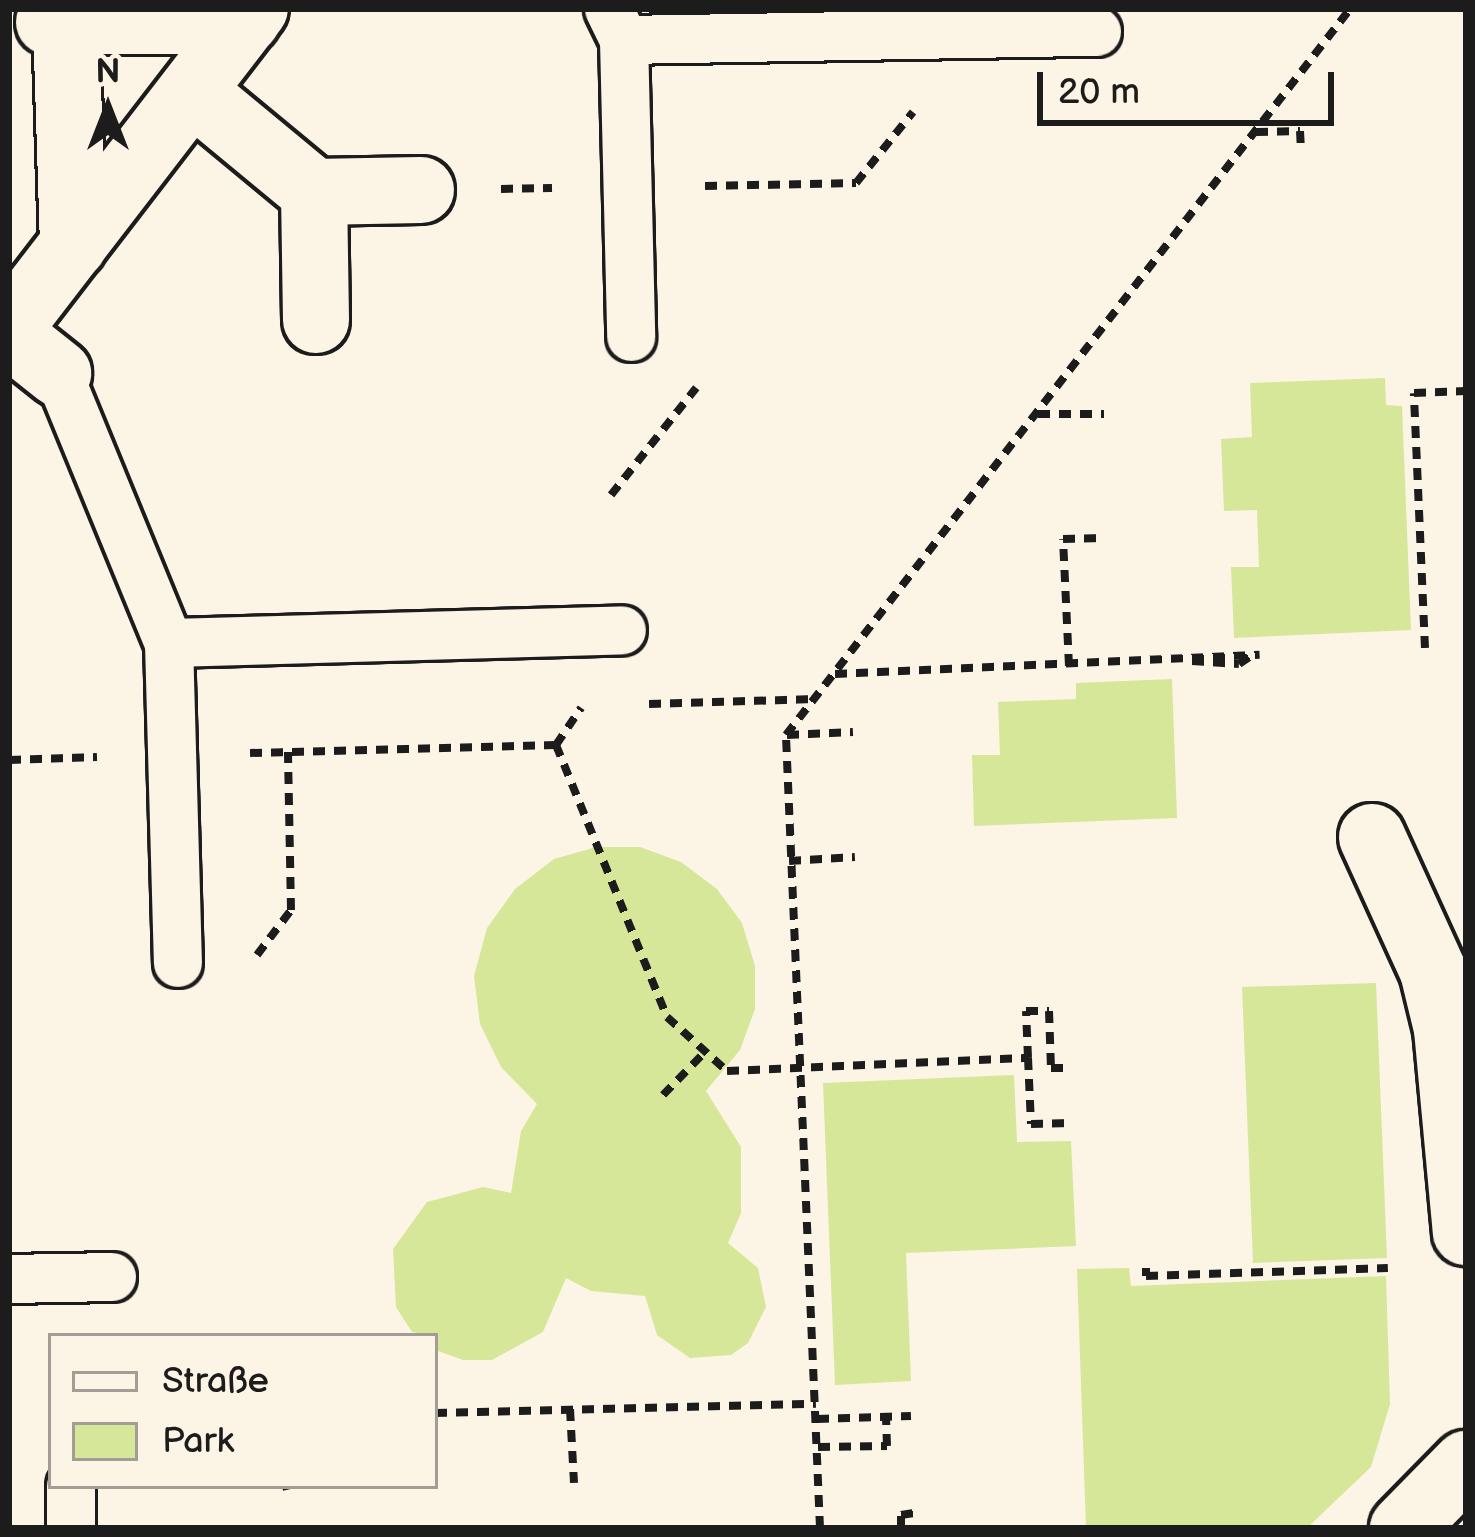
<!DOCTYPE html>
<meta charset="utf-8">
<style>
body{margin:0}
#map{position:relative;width:1475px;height:1537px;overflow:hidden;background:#fcf5e5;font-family:"Balsamiq Sans",sans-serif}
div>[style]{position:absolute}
.green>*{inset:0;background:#d7e79a}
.path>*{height:8px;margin-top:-4px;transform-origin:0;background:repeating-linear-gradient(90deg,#1c1c1c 0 12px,transparent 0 21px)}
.roads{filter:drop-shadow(3px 0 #1c1c1c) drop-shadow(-3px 0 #1c1c1c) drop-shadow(0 3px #1c1c1c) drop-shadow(0 -3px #1c1c1c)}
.lane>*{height:48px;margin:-24px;padding:0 24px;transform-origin:24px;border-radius:24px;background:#fcf5e5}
.street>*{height:66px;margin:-33px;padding:0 33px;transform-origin:33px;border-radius:33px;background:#fcf5e5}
span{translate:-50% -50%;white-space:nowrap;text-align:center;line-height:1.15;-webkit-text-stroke:12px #fcf5e5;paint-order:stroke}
.frame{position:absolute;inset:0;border:12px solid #1c1c1c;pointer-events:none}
.legend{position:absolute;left:48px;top:1333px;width:390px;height:156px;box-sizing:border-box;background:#fcf5e5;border:3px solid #a29e95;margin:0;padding:15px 21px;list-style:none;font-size:36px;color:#1c1c1c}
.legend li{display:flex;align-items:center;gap:24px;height:60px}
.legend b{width:60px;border:3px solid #a29e95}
.north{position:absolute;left:48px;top:48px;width:120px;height:120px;-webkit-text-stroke:9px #fcf5e5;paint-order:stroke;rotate:0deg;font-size:33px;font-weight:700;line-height:48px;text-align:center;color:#1c1c1c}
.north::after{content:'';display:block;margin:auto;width:42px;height:54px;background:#1c1c1c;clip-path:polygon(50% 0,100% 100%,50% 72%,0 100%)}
.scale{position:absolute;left:1037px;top:72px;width:297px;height:54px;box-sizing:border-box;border:6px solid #1c1c1c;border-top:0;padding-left:15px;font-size:36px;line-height:42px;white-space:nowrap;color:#1c1c1c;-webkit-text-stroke:9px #fcf5e5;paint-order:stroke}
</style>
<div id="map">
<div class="green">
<i style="clip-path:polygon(1385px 378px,1386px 405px,1402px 406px,1411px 630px,1234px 638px,1231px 567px,1259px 567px,1257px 510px,1224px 511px,1221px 439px,1252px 437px,1250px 383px)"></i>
<i style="clip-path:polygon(1172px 679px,1177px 818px,974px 826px,972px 755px,1000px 755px,998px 702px,1076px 699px,1076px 683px)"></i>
<i style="clip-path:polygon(596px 847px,640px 847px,681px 862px,717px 889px,742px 923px,755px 966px,755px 1009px,740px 1050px,706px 1091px,741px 1147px,741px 1213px,728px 1243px,758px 1268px,766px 1307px,748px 1343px,731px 1355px,690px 1358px,657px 1335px,645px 1296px,591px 1291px,566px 1278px,543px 1332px,492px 1360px,463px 1360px,435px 1350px,435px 1336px,412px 1332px,396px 1307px,393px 1249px,427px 1202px,483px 1187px,511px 1193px,521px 1131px,537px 1104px,501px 1067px,480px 1024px,474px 976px,487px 928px,515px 889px,554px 859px)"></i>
<i style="clip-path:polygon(1376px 983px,1387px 1258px,1253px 1263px,1242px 987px)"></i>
<i style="clip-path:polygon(1014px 1075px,1017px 1142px,1071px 1141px,1076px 1246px,906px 1253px,911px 1381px,835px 1385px,823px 1083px)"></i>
<i style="clip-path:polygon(1129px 1268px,1131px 1286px,1386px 1276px,1390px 1404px,1371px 1467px,1307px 1528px,1086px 1528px,1077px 1269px)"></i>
</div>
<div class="path">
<i style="left:1256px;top:132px;width:44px;rotate:-1.3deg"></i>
<i style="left:1300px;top:131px;width:19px;rotate:87deg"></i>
<i style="left:705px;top:186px;width:151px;rotate:-1.1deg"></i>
<i style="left:856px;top:183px;width:91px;rotate:-51.2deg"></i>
<i style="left:501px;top:189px;width:51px;rotate:-1.1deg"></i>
<i style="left:1038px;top:414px;width:66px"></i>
<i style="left:611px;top:495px;width:137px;rotate:-51.5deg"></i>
<i style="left:1425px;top:648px;width:255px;rotate:-92.5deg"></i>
<i style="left:1414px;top:393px;width:52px;rotate:-2.2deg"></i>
<i style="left:1192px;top:661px;width:47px;rotate:3.7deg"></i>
<i style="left:1239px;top:664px;width:14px;rotate:-34deg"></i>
<i style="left:1069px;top:666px;width:127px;rotate:-92.7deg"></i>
<i style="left:1063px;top:539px;width:40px;rotate:-1.4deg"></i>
<i style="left:835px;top:674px;width:425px;rotate:-2.6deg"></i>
<i style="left:649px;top:704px;width:165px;rotate:-1.7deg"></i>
<i style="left:787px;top:735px;width:66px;rotate:-2.6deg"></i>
<i style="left:556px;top:745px;width:294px;rotate:67.8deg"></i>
<i style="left:667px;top:1017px;width:81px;rotate:42deg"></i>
<i style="left:727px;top:1071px;width:301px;rotate:-2.5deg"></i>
<i style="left:1028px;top:1058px;width:66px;rotate:87.4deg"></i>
<i style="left:1031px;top:1124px;width:40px;rotate:-1.4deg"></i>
<i style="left:250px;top:753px;width:306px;rotate:-1.5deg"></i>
<i style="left:556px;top:745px;width:45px;rotate:-56deg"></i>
<i style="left:9px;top:760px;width:88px;rotate:-2deg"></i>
<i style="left:789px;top:861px;width:66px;rotate:-3.5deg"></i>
<i style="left:257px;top:955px;width:56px;rotate:-52.9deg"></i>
<i style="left:291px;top:910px;width:158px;rotate:-91.1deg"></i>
<i style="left:1028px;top:1058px;width:47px;rotate:-92.4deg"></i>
<i style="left:1026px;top:1011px;width:23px"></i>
<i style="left:1049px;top:1011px;width:57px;rotate:88deg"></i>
<i style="left:1051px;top:1068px;width:18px"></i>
<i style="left:663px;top:1095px;width:60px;rotate:-45.7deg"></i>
<i style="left:1146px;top:1268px;width:8px;rotate:90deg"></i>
<i style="left:1146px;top:1276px;width:242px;rotate:-1.9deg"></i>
<i style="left:570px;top:1409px;width:74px;rotate:86.9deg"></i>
<i style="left:435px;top:1413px;width:381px;rotate:-1.4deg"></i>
<i style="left:817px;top:1419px;width:94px;rotate:-1.8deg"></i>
<i style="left:818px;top:1447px;width:69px;rotate:-0.8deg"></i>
<i style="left:887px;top:1446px;width:28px;rotate:-92deg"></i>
<i style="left:286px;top:1486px;width:4px;rotate:76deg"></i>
<i style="left:820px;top:1528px;width:794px;rotate:-92.46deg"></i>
<i style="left:786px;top:735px;width:919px;rotate:-52.16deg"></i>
<i style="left:901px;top:1528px;width:13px;rotate:-90deg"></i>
<i style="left:901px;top:1515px;width:13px;rotate:-9deg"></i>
</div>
<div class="roads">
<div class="lane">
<i style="left:609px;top:9px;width:34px;rotate:64deg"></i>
<i style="left:624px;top:40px;width:473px;rotate:-1deg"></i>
<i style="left:624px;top:40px;width:297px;rotate:88.6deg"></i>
<i style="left:58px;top:373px;width:292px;rotate:67.7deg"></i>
<i style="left:169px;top:643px;width:453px;rotate:-1.6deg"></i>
<i style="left:169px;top:643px;width:320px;rotate:88.4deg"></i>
<i style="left:9px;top:1279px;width:103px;rotate:-1.1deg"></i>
<i style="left:71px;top:1486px;width:42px;rotate:90deg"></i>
</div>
<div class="street">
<i style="left:49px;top:22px;width:198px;rotate:-0.6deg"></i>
<i style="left:66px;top:22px;width:224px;rotate:88.2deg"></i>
<i style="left:192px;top:91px;width:158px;rotate:39.6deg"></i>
<i style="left:314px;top:192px;width:107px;rotate:-1.1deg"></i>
<i style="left:314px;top:192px;width:128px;rotate:89.1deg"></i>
<i style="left:9px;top:328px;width:403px;rotate:-52.4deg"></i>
<i style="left:9px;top:334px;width:63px;rotate:38.5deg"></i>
<i style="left:1372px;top:837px;width:147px;rotate:65.5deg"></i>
<i style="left:1433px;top:971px;width:60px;rotate:76.4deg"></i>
<i style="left:1447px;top:1029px;width:204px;rotate:84.7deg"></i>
<i style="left:1403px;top:1528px;width:90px;rotate:-45.5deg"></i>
</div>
</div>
<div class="frame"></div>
<ul class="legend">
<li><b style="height:15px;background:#fcf5e5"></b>Straße</li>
<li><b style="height:33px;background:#d7e79a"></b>Park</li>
</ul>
<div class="north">N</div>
<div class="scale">20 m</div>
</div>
